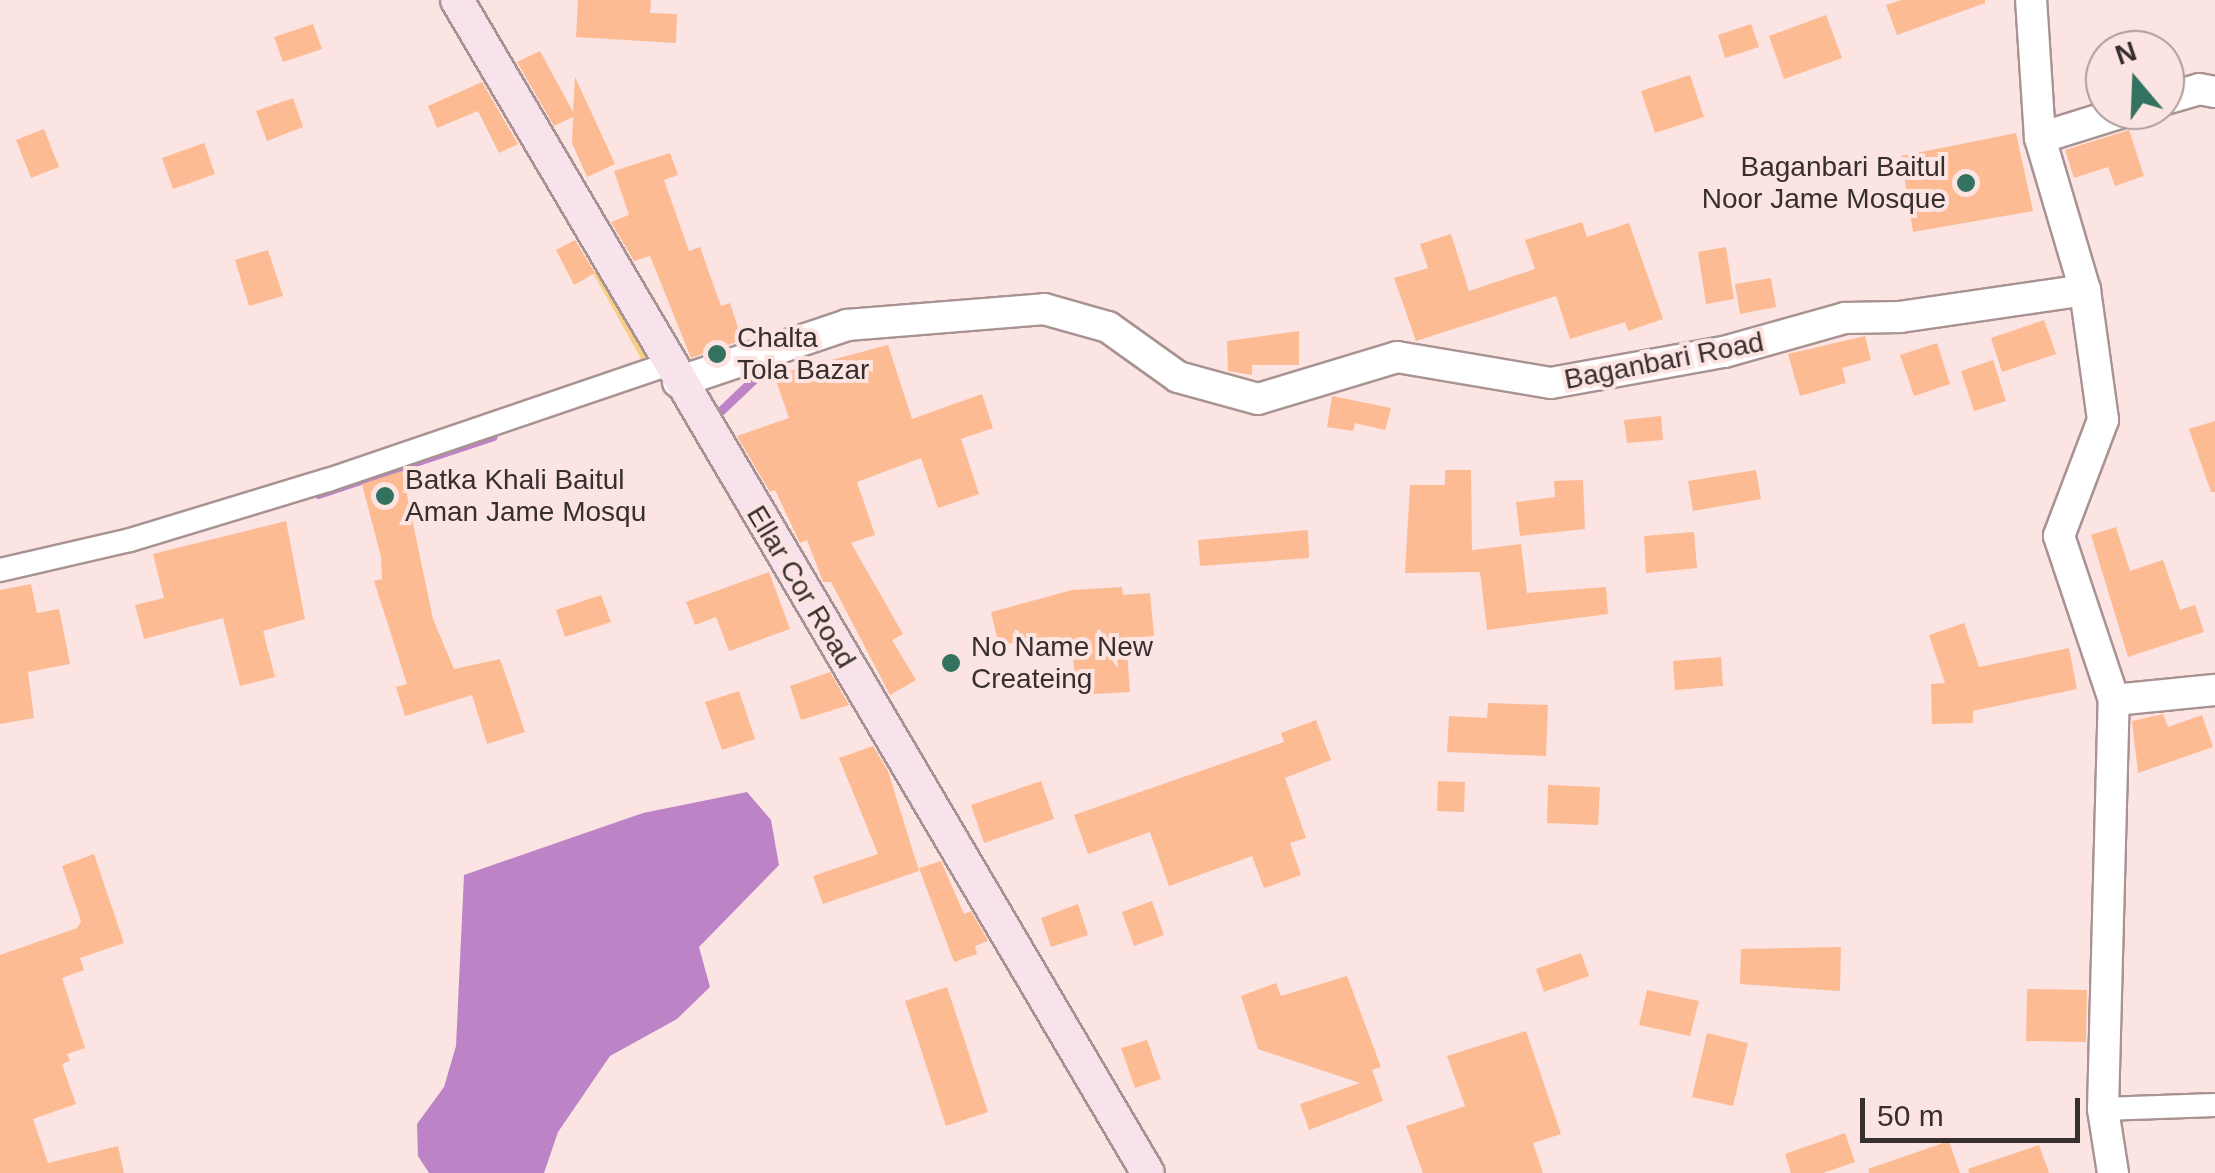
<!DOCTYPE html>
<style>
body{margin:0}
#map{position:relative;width:2215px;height:1173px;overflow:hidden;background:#fce4e3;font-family:Helvetica,sans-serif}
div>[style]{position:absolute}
.green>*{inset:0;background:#f8cf87}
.water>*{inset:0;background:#bc83c7}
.stream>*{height:9px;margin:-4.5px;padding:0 4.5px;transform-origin:4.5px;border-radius:4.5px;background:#bc83c7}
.building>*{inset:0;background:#fdbb94}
.roads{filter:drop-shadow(2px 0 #a89392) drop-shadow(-2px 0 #a89392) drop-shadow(0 2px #a89392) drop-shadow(0 -2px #a89392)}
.minor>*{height:22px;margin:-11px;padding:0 11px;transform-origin:11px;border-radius:11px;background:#fff}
.tertiary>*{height:30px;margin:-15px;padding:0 15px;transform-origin:15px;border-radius:15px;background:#fff}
.secondary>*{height:32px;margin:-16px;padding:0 16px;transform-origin:16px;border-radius:16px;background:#f8e2ec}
.dots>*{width:28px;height:28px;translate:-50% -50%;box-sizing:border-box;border:5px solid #fce4e3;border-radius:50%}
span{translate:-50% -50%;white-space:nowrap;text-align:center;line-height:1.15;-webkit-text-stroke:8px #fce4e3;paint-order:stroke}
.poi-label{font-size:28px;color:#372e2e}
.right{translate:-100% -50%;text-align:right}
.left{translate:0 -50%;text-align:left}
.street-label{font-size:28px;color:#372e2e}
.north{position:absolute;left:2085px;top:30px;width:100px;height:100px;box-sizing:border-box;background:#fce4e3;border:2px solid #ad9b9b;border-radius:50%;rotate:341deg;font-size:28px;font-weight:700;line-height:40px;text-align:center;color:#372e2e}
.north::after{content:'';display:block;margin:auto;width:35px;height:45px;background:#33725f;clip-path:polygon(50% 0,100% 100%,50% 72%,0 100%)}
.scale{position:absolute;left:1860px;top:1098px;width:220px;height:45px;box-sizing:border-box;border:5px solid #372e2e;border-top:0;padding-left:12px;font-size:30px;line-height:35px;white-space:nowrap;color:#372e2e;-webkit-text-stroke:8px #fce4e3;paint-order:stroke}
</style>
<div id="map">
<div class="green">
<i style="clip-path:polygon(608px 265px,659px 356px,644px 364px,593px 273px)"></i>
</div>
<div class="water">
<i style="clip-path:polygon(747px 792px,771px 820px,779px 865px,699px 947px,710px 987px,677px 1019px,610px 1056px,558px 1132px,544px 1173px,429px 1173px,418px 1156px,417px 1124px,444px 1087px,456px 1046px,464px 875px,643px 813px)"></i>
</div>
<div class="stream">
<i style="left:713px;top:418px;width:80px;rotate:-43.5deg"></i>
<i style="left:318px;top:494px;width:184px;rotate:-18.3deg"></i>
</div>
<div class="building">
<i style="clip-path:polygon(578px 0,651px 0,650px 13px,677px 14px,676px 43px,576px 37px)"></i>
<i style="clip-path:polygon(1901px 0,1985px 0,1985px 3px,1897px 35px,1886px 5px)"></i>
<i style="clip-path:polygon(1826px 15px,1842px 58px,1784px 79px,1769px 36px)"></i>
<i style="clip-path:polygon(313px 24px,322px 49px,283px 62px,274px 37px)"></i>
<i style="clip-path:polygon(1751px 24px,1759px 47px,1725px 58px,1718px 35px)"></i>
<i style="clip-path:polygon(540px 51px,573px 112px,575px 77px,615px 164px,587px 177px,572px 143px,573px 117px,554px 126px,517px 62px)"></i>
<i style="clip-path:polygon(1690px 75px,1704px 117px,1655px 133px,1641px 91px)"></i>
<i style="clip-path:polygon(482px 82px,518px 144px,499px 153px,478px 111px,437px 128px,428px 106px)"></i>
<i style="clip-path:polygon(293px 98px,303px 127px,267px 141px,256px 111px)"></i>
<i style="clip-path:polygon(44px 129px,59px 167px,31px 178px,16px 140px)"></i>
<i style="clip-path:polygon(2129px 130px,2144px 176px,2115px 186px,2108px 167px,2074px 178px,2065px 150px)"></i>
<i style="clip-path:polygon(2016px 133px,2033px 211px,1913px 232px,1901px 156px)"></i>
<i style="clip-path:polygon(204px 143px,215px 174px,173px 189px,162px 158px)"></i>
<i style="clip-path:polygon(670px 153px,678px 175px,664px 180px,689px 251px,700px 247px,721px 306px,730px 303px,742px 340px,691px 358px,650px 256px,634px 261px,611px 222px,629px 215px,614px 171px)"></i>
<i style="clip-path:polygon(1582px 222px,1587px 237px,1629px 223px,1663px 319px,1628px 331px,1625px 322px,1570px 339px,1556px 296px,1416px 341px,1394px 278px,1428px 268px,1420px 244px,1451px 234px,1469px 291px,1535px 269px,1525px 240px)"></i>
<i style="clip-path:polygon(575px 240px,595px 273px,574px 285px,556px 250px)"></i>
<i style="clip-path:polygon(1726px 247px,1734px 299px,1706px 304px,1698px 252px)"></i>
<i style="clip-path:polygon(268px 250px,283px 296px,249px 306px,235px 260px)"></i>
<i style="clip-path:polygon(1771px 278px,1776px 307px,1740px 314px,1735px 284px)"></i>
<i style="clip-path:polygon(2044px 320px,2056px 354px,2002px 372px,1991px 338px)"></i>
<i style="clip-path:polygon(1299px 331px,1299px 365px,1252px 365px,1252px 375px,1228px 371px,1227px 341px)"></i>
<i style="clip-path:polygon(1865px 336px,1871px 360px,1842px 368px,1846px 383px,1800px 396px,1788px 354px)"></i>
<i style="clip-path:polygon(1937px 343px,1950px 384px,1914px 396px,1900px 355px)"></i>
<i style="clip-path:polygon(888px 345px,912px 419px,982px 394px,993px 428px,961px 439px,979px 494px,938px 508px,921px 458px,857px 482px,875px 535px,851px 543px,903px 634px,892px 640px,916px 680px,890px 695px,831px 582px,823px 582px,807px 540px,800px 543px,775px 490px,770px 492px,737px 436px,789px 418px,774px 375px)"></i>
<i style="clip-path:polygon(1993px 360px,2006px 401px,1974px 411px,1961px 371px)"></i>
<i style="clip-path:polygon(1332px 396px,1391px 408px,1385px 430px,1355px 423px,1353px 431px,1327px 427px)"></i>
<i style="clip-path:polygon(1661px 416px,1663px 440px,1627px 443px,1624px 420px)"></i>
<i style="clip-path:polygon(2215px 421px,2215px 492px,2211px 492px,2189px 429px)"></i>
<i style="clip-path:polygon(1445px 470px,1471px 470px,1472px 550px,1521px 544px,1527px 593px,1606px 587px,1608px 614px,1487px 630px,1480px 572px,1405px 573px,1410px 485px,1445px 485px)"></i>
<i style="clip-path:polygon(1756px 470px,1761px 499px,1693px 511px,1688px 481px)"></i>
<i style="clip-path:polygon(402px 471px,433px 619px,454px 669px,500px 659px,525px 732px,487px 744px,472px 695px,405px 716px,396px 687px,407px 684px,374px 581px,382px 579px,381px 557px,362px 484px)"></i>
<i style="clip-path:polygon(1583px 480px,1585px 529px,1520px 536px,1516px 502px,1555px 497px,1554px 481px)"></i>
<i style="clip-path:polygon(286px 521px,305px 619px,263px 631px,275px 677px,240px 686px,223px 618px,144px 639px,135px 605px,164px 598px,153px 554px)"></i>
<i style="clip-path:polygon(2116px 527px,2130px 571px,2163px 560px,2180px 610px,2195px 605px,2204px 632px,2128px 657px,2091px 535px)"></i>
<i style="clip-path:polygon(1308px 530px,1309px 558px,1200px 566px,1198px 540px)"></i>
<i style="clip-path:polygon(1694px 532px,1697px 568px,1646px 573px,1644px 536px)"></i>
<i style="clip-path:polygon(769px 572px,790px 629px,729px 651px,716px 617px,695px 625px,686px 602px)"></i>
<i style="clip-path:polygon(31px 584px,37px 613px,59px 609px,70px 664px,28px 672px,34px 718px,0 724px,0 590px)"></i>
<i style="clip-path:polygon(1122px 587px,1123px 595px,1150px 593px,1154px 636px,1126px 638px,1130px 692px,1076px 695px,1072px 642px,1038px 650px,1035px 638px,999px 646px,991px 612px,1072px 590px)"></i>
<i style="clip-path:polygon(601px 595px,611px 622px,565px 637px,556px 610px)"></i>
<i style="clip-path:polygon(1964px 623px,1979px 667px,2069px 648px,2077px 689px,1973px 711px,1973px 723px,1932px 724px,1931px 684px,1945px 683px,1929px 635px)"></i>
<i style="clip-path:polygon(1721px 657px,1723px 686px,1675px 690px,1673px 661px)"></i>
<i style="clip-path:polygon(830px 672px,849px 705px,801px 720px,790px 686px)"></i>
<i style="clip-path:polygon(739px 691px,755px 739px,722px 750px,705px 702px)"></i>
<i style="clip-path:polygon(1488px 703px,1548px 705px,1546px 756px,1447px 752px,1449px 716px,1487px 718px)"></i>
<i style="clip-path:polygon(2163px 714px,2168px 727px,2202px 715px,2213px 747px,2138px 773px,2132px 721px)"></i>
<i style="clip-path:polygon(1316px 720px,1331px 760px,1285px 778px,1306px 838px,1290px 843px,1301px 875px,1264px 888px,1252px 856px,1169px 886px,1150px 832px,1088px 854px,1074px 815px,1284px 742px,1281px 733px)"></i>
<i style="clip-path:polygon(873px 746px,888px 771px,919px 871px,823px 904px,813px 876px,878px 854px,839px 758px)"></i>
<i style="clip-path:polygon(1041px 781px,1054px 819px,984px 843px,971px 805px)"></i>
<i style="clip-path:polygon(1438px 781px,1465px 782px,1464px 812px,1437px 811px)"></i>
<i style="clip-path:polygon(1548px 785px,1600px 787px,1598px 825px,1547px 823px)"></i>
<i style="clip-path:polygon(94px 854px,124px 943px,80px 958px,84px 970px,62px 978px,85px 1048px,67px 1054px,70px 1061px,62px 1064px,76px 1104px,33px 1119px,48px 1163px,118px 1146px,124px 1173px,0 1173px,0 955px,77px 928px,81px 921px,62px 866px)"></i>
<i style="clip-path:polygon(941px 861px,964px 914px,971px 911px,988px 941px,975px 946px,977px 954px,954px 962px,919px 868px)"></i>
<i style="clip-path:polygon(1152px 901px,1164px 935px,1134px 946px,1122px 912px)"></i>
<i style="clip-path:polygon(1078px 904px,1088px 935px,1051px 947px,1041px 918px)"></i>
<i style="clip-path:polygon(1841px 947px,1840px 991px,1740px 984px,1741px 949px)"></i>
<i style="clip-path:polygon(1581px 953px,1589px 976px,1544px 992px,1536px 969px)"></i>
<i style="clip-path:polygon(1347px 976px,1381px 1067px,1372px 1070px,1383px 1101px,1309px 1130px,1300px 1104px,1360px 1083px,1258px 1049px,1241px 996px,1276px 983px,1281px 996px)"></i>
<i style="clip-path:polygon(947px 987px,988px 1112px,946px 1126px,905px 1001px)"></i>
<i style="clip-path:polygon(2027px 989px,2087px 990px,2086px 1042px,2026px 1041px)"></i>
<i style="clip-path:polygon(1647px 990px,1699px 1001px,1690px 1036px,1639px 1025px)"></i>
<i style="clip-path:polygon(1526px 1031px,1561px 1134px,1533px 1143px,1543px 1173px,1423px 1173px,1406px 1126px,1465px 1106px,1447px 1056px)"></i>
<i style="clip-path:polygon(1707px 1033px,1748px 1043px,1733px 1106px,1692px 1097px)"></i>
<i style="clip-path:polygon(1147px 1040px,1161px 1079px,1135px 1088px,1121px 1048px)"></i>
<i style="clip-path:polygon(1845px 1133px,1855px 1162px,1823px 1173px,1791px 1173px,1785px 1154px)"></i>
<i style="clip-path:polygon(1949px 1141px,1960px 1173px,1869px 1173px,1868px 1169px)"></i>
<i style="clip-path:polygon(2039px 1145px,2049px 1173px,1969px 1173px,1968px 1169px)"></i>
</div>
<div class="roads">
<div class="minor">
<i style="left:0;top:570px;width:133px;rotate:-13deg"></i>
<i style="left:130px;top:540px;width:207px;rotate:-16.9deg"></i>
<i style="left:328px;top:480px;width:363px;rotate:-18.8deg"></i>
<i style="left:2103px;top:1109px;width:112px;rotate:-2deg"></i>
</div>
<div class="tertiary">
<i style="left:2165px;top:99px;width:35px;rotate:-16deg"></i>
<i style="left:2199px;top:89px;width:16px;rotate:11deg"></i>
<i style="left:2040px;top:138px;width:94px;rotate:-17.3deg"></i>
<i style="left:2085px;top:290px;width:131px;rotate:82.1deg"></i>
<i style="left:2103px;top:420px;width:124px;rotate:110.8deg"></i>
<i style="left:2059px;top:536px;width:173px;rotate:71.5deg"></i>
<i style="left:2114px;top:700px;width:101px;rotate:-5.7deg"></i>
<i style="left:678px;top:382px;width:178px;rotate:-18.6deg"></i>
<i style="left:847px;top:325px;width:198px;rotate:-4.6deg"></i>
<i style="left:1044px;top:309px;width:66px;rotate:15.7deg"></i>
<i style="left:1108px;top:327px;width:86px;rotate:35.5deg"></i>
<i style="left:1178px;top:377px;width:83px;rotate:15.4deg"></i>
<i style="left:1258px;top:399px;width:145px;rotate:-16.8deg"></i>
<i style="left:1397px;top:357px;width:156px;rotate:9.6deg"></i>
<i style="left:1551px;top:383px;width:176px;rotate:-10.2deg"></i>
<i style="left:1724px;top:352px;width:126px;rotate:-15.7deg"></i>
<i style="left:1845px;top:318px;width:55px;rotate:-1deg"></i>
<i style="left:1900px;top:317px;width:187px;rotate:-8.3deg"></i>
<i style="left:2085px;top:290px;width:159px;rotate:-106.5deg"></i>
<i style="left:2040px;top:138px;width:138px;rotate:-93.7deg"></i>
<i style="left:2113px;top:1173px;width:65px;rotate:-98.9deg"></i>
<i style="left:2103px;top:1109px;width:409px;rotate:-88.5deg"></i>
</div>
<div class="secondary">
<i style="left:457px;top:0;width:1361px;rotate:59.5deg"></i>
</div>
</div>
<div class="dots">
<i style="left:1966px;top:183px;background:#33725f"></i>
<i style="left:717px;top:354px;background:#33725f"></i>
<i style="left:385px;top:496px;background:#33725f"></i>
<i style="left:951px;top:663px;background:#33725f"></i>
</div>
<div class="poi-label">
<span class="right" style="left:1946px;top:183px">Baganbari Baitul<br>Noor Jame Mosque</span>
<span class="left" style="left:737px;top:354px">Chalta<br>Tola Bazar</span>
<span class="left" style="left:405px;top:496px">Batka Khali Baitul<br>Aman Jame Mosqu</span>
<span class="left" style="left:971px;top:663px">No Name New<br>Createing</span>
</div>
<div class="street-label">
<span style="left:1664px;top:361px;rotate:-11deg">Baganbari Road</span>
<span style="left:801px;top:587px;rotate:59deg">Ellar Cor Road</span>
</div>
<div class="north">N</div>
<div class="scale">50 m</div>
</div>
